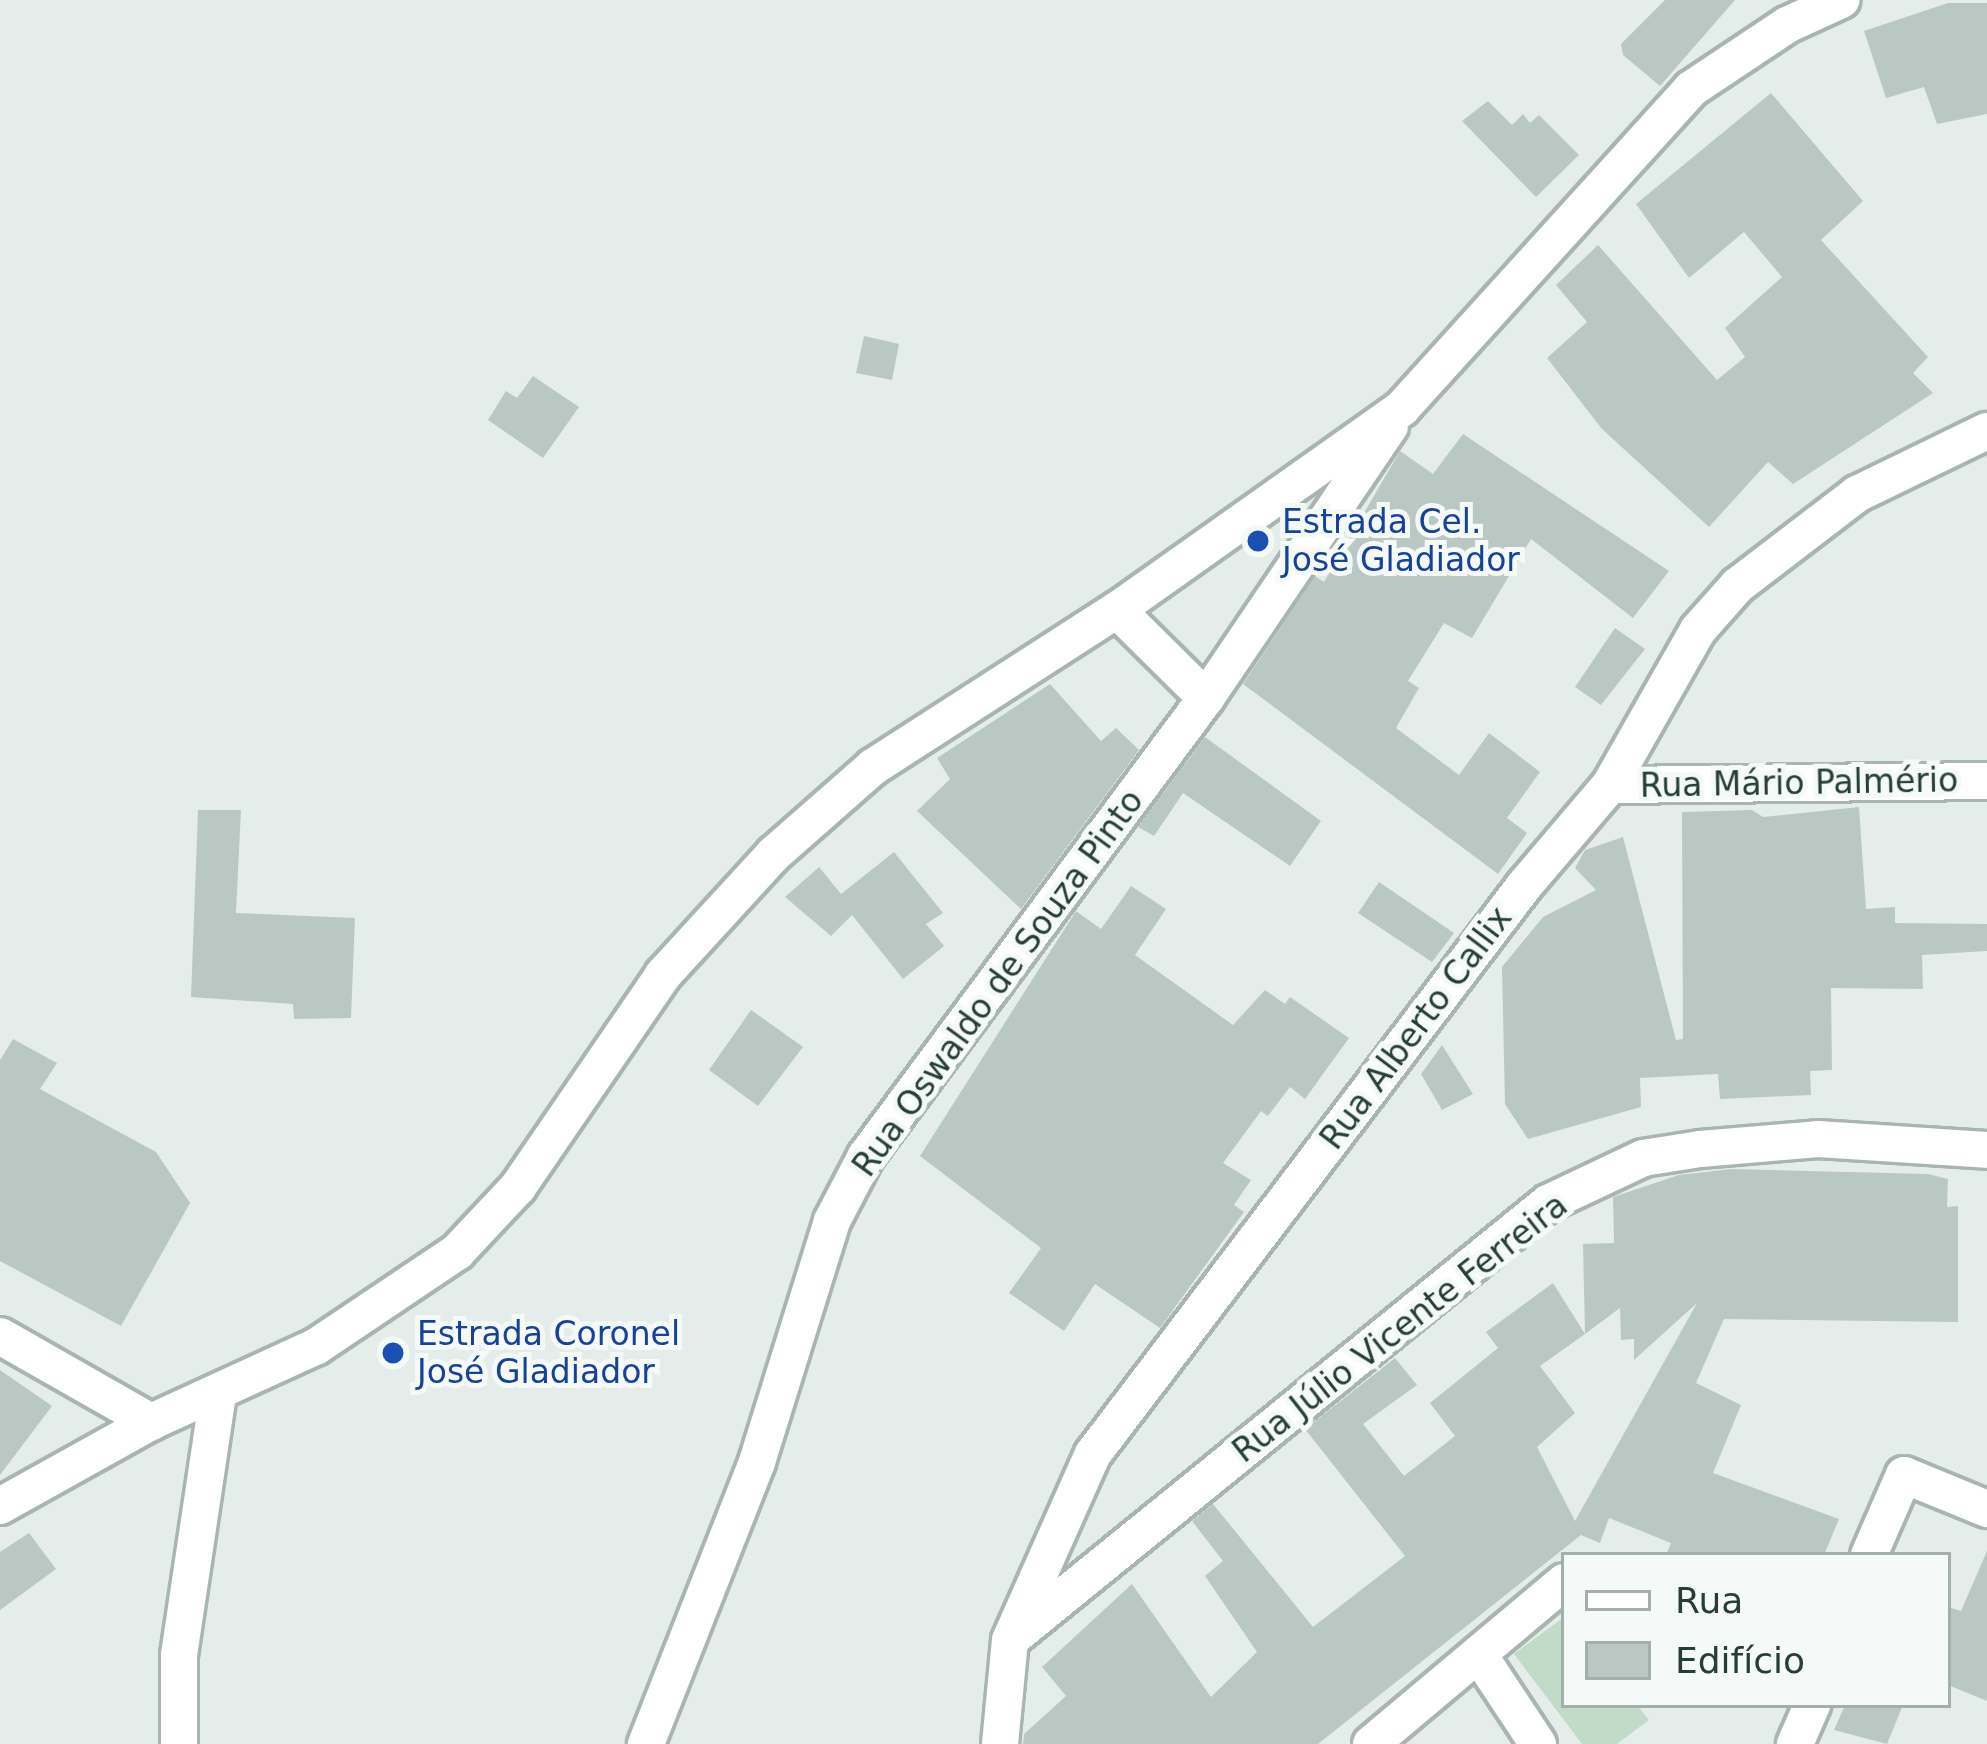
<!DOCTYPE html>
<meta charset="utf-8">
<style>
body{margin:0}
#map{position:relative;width:1987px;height:1744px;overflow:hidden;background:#e5edea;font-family:"DejaVu Sans",sans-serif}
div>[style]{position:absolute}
.green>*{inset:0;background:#c0dcc9}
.building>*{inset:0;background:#bac8c3}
.roads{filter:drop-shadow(3px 0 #a8b5b1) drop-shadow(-3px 0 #a8b5b1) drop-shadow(0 3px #a8b5b1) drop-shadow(0 -3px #a8b5b1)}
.minor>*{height:36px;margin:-18px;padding:0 18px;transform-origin:18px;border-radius:18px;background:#fff}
.dots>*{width:33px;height:33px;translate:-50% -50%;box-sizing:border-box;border:6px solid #f5faf8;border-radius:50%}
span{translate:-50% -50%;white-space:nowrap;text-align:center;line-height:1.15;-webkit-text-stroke:10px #f5faf8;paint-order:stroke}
.transit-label{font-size:33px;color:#164399}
.left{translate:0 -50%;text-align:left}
.street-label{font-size:33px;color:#253e38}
.legend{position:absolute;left:1561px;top:1552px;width:390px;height:156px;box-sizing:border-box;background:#f5faf8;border:3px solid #a2afab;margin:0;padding:15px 21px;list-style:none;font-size:36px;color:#253e38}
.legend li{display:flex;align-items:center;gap:24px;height:60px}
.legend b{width:60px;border:3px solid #a2afab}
</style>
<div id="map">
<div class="green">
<i style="clip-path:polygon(1564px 1617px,1564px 1705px,1637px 1705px,1649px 1720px,1617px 1744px,1582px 1744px,1514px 1654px)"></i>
</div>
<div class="building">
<i style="clip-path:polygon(1665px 0,1735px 0,1660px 86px,1623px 55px,1621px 44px)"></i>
<i style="clip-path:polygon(1948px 3px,1987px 3px,1987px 114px,1937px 124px,1924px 87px,1886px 98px,1864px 31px)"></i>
<i style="clip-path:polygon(1771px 93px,1863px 201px,1821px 240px,1928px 357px,1913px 373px,1933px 393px,1793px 484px,1768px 462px,1709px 527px,1602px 429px,1547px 358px,1587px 322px,1556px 285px,1598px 245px,1717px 380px,1745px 357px,1725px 328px,1782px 277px,1744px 232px,1689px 278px,1636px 204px)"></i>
<i style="clip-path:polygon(1488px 101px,1512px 125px,1523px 114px,1530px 123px,1539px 115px,1579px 155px,1536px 197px,1462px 121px)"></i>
<i style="clip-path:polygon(864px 336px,899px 344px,892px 380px,856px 373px)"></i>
<i style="clip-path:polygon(533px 376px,579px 407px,543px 458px,488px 420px,506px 391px,517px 398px)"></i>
<i style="clip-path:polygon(1463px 434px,1669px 571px,1633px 618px,1531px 539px,1472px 638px,1444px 623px,1408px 681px,1419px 688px,1396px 728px,1459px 775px,1489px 733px,1540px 772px,1507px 818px,1527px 833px,1498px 874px,1243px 684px,1315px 576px,1324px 582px,1400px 451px,1433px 474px)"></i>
<i style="clip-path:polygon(1615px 628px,1645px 649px,1601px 705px,1575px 687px)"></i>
<i style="clip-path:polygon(1050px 684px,1101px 741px,1116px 728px,1139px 750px,1021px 909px,917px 811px,950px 779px,937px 758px)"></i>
<i style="clip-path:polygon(1205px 737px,1321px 821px,1290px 866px,1183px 793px,1154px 836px,1138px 827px)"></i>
<i style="clip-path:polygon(1859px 807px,1866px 909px,1895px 907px,1895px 923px,1987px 924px,1987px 951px,1922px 955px,1923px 989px,1831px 988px,1832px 1070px,1810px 1071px,1811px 1095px,1720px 1099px,1718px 1074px,1640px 1078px,1641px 1107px,1528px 1139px,1505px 1104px,1502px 967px,1543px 917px,1596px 890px,1575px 868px,1585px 850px,1623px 837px,1676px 1040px,1683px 1039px,1682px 812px,1752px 810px,1763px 817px)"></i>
<i style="clip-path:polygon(198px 810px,241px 810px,236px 913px,355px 918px,351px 1018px,294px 1019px,293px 1004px,191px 997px)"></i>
<i style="clip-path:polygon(894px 852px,943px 913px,926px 924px,944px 946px,903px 979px,852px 915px,831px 936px,785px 897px,819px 867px,841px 894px)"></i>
<i style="clip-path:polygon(1379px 882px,1454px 933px,1432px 962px,1358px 913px)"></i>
<i style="clip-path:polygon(1131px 886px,1166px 909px,1135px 955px,1233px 1025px,1265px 990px,1285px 1004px,1290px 997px,1349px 1038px,1305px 1099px,1290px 1087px,1268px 1116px,1261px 1111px,1223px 1163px,1251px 1180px,1234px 1205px,1244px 1212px,1160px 1328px,1095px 1284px,1064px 1331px,1009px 1293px,1041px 1248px,920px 1156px,1076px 911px,1101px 929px)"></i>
<i style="clip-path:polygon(751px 1010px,803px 1047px,758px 1106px,709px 1070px)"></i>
<i style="clip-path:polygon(13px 1039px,57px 1063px,40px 1089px,156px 1152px,190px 1203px,121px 1326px,0 1261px,0 1060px)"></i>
<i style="clip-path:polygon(1442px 1045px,1473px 1094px,1442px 1110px,1421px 1074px)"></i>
<i style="clip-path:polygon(1731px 1169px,1928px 1174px,1948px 1179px,1947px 1207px,1958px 1206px,1958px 1322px,1724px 1319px,1696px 1383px,1741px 1405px,1713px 1473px,1839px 1519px,1824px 1555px,1666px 1555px,1671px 1543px,1609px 1518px,1600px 1543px,1581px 1535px,1318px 1744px,1023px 1744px,1024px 1734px,1066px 1696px,1042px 1667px,1132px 1584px,1211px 1697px,1257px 1652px,1205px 1576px,1223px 1561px,1192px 1521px,1213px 1504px,1313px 1627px,1405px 1556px,1305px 1429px,1395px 1358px,1417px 1385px,1363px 1424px,1404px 1476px,1455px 1436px,1430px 1403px,1498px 1348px,1486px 1332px,1553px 1283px,1585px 1334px,1540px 1366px,1575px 1413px,1537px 1447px,1575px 1521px,1697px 1303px,1634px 1360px,1634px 1339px,1621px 1340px,1620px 1308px,1585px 1334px,1583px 1244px,1614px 1243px,1613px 1197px,1679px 1175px)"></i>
<i style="clip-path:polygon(0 1370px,52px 1406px,0 1475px)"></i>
<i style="clip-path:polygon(29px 1533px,56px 1569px,0 1610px,0 1552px)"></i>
<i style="clip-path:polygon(1987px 1551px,1987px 1701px,1948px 1685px,1948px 1607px,1961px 1611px)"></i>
<i style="clip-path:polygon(1845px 1705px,1903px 1705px,1887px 1744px,1834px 1730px)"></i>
</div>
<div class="roads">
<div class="minor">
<i style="left:1117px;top:610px;width:125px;rotate:44.7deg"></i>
<i style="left:1610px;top:785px;width:377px;rotate:-0.6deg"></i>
<i style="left:0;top:1336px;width:174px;rotate:29.7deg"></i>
<i style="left:0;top:1506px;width:173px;rotate:-29.1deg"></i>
<i style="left:151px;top:1422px;width:183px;rotate:-24.6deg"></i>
<i style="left:317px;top:1346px;width:169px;rotate:-33.9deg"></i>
<i style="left:457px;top:1252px;width:89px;rotate:-46.8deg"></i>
<i style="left:518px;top:1187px;width:257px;rotate:-55.6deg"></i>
<i style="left:663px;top:975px;width:164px;rotate:-47.5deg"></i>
<i style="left:774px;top:854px;width:132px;rotate:-41.3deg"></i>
<i style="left:873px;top:767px;width:290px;rotate:-32.8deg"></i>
<i style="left:1117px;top:610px;width:349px;rotate:-35.3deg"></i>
<i style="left:1402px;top:408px;width:430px;rotate:-47.8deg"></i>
<i style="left:1691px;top:89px;width:115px;rotate:-33.7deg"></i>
<i style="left:1787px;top:25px;width:60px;rotate:-24.8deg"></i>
<i style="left:1869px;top:1555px;width:87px;rotate:-66.4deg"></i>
<i style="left:1904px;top:1475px;width:90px;rotate:22.3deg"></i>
<i style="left:1016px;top:1635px;width:685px;rotate:-39.08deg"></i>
<i style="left:1548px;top:1203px;width:105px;rotate:-25.3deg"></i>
<i style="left:1643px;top:1158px;width:58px;rotate:-9deg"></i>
<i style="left:1700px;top:1149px;width:118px;rotate:-4.8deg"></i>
<i style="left:1818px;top:1139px;width:169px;rotate:3.7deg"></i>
<i style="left:1479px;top:1655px;width:107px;rotate:56.5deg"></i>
<i style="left:179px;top:1744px;width:89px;rotate:-90deg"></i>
<i style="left:179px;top:1655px;width:265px;rotate:-81.5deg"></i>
<i style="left:646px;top:1744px;width:303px;rotate:-68.5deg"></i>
<i style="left:757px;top:1462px;width:252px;rotate:-72.7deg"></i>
<i style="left:832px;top:1221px;width:73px;rotate:-62.4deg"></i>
<i style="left:866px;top:1156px;width:570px;rotate:-53.41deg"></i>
<i style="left:1206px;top:698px;width:328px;rotate:-55.9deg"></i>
<i style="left:1000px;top:1744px;width:104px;rotate:-84.5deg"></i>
<i style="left:1010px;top:1640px;width:204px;rotate:-66deg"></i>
<i style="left:1093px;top:1454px;width:713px;rotate:-52.81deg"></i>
<i style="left:1524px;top:886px;width:133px;rotate:-49.6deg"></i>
<i style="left:1610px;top:785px;width:178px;rotate:-60.4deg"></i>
<i style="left:1698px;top:630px;width:60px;rotate:-48.4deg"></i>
<i style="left:1738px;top:585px;width:150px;rotate:-37.4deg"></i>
<i style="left:1857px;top:494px;width:144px;rotate:-25.9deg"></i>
<i style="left:1371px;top:1744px;width:252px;rotate:-40deg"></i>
<i style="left:1795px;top:1744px;width:43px;rotate:-66.4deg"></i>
</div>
</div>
<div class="dots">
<i style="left:1258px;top:541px;background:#1a4fb4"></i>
<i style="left:393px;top:1353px;background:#1a4fb4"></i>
</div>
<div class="transit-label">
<span class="left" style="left:1282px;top:541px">Estrada Cel.<br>José Gladiador</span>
<span class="left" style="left:417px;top:1353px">Estrada Coronel<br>José Gladiador</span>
</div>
<div class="street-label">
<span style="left:1799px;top:783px;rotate:-1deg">Rua Mário Palmério</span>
<span style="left:998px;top:983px;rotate:-54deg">Rua Oswaldo de Souza Pinto</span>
<span style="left:1416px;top:1028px;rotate:-53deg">Rua Alberto Callix</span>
<span style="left:1400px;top:1328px;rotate:-38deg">Rua Júlio Vicente Ferreira</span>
</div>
<ul class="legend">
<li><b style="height:15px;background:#fff"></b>Rua</li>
<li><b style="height:33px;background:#bac8c3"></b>Edifício</li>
</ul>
</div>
